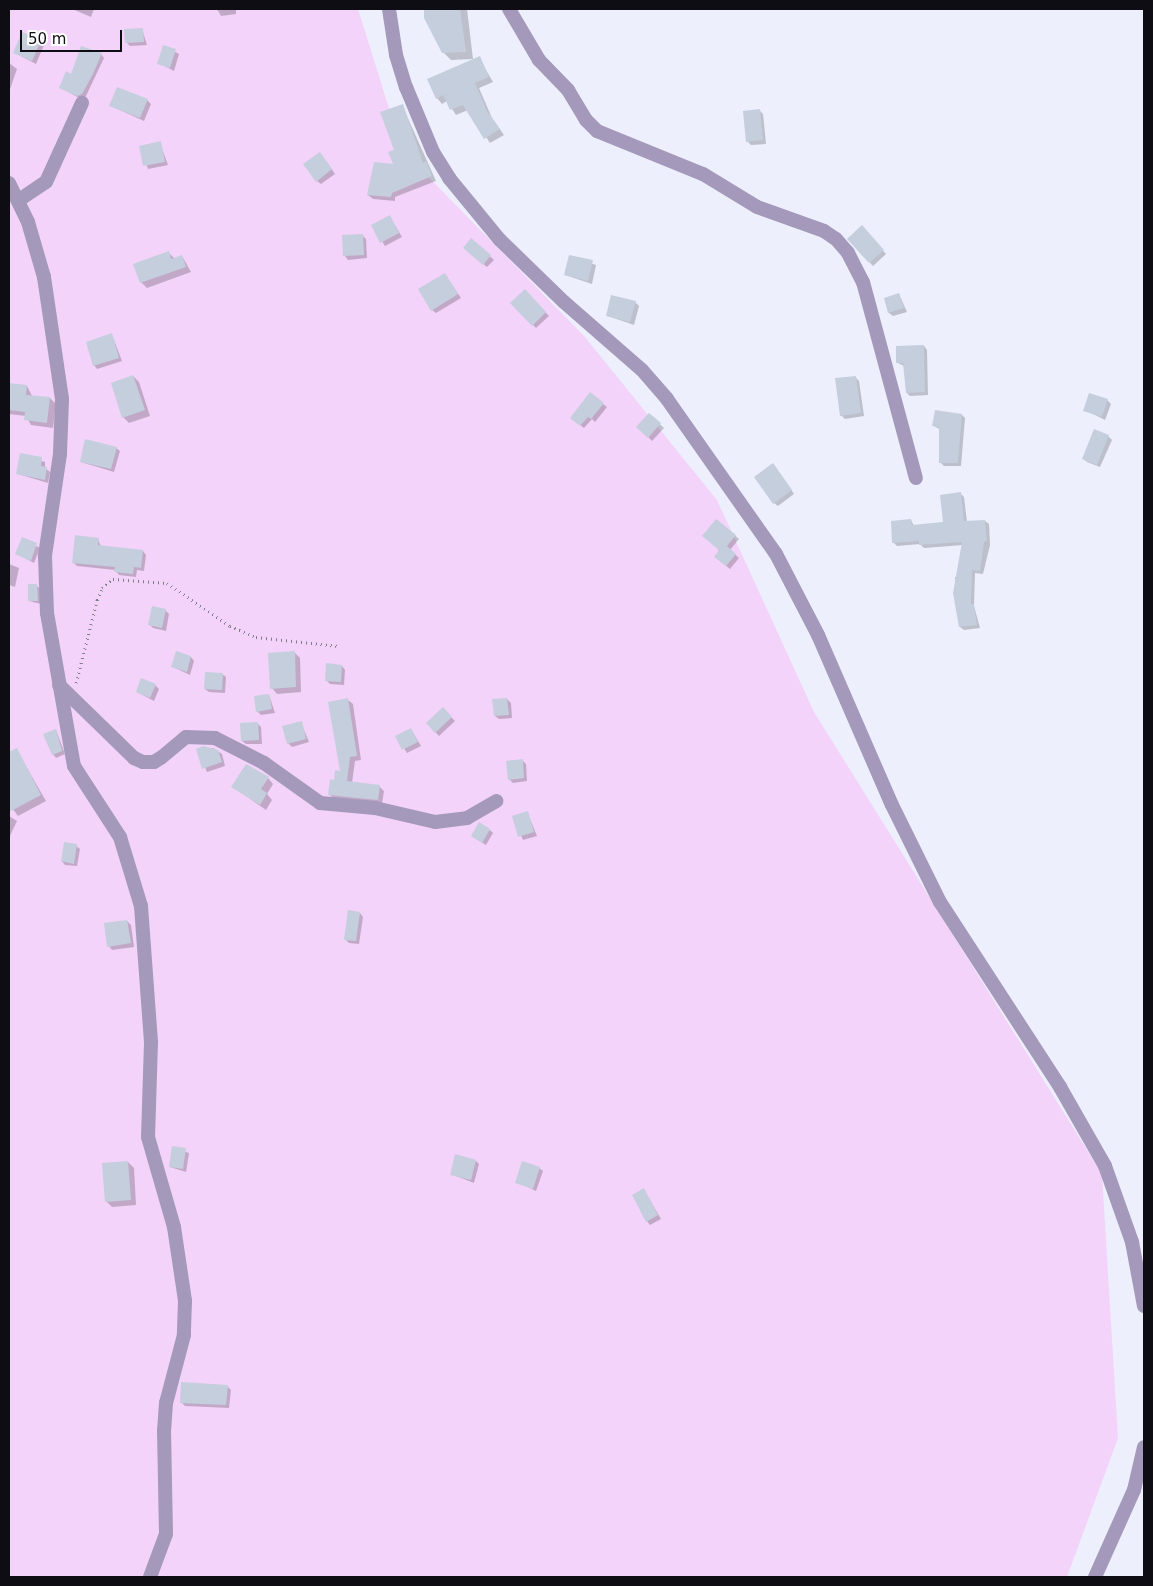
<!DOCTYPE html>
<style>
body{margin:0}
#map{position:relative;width:1153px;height:1586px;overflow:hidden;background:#edeffd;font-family:"DejaVu Sans",sans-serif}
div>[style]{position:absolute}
.green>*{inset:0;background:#f3d3f9}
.shadow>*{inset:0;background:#0003}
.building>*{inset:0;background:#c5cedd}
.path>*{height:2.5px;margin-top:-1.25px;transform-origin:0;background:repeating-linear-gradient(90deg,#7e7f89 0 1px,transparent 0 5px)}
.minor>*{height:14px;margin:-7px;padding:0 7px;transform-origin:7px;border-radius:7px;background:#a499ba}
span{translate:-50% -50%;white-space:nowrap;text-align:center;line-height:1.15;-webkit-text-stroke:5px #fff;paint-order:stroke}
.frame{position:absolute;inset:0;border:10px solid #0d0d13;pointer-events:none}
.scale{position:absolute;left:20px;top:30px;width:102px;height:22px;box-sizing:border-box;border:2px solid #0d0d13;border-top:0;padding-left:6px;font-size:15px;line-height:18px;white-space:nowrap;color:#0d0d13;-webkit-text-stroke:4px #fff;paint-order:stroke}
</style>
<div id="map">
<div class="green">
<i style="clip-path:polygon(9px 9px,358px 9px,402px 150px,584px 336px,717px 500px,814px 712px,1102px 1174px,1118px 1438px,1067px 1577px,9px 1577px)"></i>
</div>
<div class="shadow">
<i style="clip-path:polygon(72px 9px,94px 9px,91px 17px)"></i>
<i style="clip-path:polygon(217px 9px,236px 9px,236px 14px,221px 16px)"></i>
<i style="clip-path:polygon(425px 9px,467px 9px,473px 59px,451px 60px,443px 52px,426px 18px)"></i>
<i style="clip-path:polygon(142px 29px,147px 45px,130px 46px,126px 42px)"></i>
<i style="clip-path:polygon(40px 41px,44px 45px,36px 64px,15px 53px)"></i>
<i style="clip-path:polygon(164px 46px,179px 54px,174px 71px,159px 63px)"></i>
<i style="clip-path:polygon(101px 54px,104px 58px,85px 98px,81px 99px,61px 88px,71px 75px)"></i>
<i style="clip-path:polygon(479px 58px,493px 82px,479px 88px,492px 118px,504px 135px,490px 143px,468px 110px,456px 115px,447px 101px,442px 104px,437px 98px)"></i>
<i style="clip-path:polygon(9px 63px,17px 69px,9px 92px)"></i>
<i style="clip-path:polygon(147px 100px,151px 104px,144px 121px,111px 106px)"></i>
<i style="clip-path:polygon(402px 105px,436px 181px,395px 197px,395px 201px,373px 199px,368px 195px,395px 165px)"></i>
<i style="clip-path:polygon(759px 110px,763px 114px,766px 144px,751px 145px,747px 141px)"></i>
<i style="clip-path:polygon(160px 143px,168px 165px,148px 169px,140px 147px)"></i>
<i style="clip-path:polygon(323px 157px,335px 174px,321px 184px,317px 181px)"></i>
<i style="clip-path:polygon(390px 217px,402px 237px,385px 246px,373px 226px)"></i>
<i style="clip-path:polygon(862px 227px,886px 254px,873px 266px,849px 239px)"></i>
<i style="clip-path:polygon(362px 235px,366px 239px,367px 258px,348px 260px,345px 256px)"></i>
<i style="clip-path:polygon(472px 240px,494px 260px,487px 267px,468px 251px)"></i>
<i style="clip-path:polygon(168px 252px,175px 259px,182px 256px,191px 272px,147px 288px,141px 282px)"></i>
<i style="clip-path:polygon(570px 256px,596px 265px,592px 284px,565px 275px)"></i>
<i style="clip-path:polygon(445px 275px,461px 298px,436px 313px,432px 310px)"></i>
<i style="clip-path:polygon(525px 291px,549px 316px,536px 328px,512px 303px)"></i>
<i style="clip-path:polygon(899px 294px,907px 312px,893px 316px,889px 313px)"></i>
<i style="clip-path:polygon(635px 302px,639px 306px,634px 325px,608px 316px)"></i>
<i style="clip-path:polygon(112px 335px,122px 361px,97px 369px,94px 365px)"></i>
<i style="clip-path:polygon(924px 346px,927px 350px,928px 395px,910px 396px,907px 393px,904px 366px,898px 363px)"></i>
<i style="clip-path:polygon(133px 376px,139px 382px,150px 416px,129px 423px,123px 417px)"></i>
<i style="clip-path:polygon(855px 377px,859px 381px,864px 416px,845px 419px,841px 415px)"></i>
<i style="clip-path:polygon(9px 384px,27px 386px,32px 396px,50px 398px,56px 404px,53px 428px,31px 425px,26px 416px,9px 414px)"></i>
<i style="clip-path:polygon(1107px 400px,1111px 404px,1105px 420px,1085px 410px)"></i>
<i style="clip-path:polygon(603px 404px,607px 407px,595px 422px,592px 419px,584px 428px,575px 421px)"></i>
<i style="clip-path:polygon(649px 414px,664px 428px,652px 441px,638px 427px)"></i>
<i style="clip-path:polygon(962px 415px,965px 418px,961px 466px,944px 466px,940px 462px,941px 430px,934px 426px)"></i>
<i style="clip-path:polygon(1108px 436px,1112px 440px,1100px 467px,1087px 462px,1083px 458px)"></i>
<i style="clip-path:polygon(116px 448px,120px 451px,114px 472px,81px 462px)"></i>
<i style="clip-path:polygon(21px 455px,45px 462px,45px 468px,50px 472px,48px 483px,18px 474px)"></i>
<i style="clip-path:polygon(776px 468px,794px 494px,778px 506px,774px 503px)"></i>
<i style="clip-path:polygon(961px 494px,964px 497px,967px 522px,985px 521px,989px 524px,990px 545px,983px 574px,975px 573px,974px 606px,980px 628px,964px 630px,960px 627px,955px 577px,958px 577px,963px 545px,924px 548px,920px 544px,897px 546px,893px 542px,911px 520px,914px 526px,944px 523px)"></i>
<i style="clip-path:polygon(717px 520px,739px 539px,730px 550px,739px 558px,730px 569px,719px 560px)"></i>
<i style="clip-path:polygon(23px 539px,40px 548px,34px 563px,17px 554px)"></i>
<i style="clip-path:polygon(98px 539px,101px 547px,143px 551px,146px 555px,144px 571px,137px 570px,136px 577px,119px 575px,115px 570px,77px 566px,73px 562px)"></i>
<i style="clip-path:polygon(9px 564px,19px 568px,15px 587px,9px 585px)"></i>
<i style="clip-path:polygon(37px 586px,40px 589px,41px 604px,29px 601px)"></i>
<i style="clip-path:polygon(165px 610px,169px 614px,166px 631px,153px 628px,150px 625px)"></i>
<i style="clip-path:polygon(294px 652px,300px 658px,301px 692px,277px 694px,272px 688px)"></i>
<i style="clip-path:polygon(191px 657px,194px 661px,190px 675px,173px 667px)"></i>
<i style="clip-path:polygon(342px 666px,345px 670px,344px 685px,330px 684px,326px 680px)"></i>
<i style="clip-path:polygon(222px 674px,226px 677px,225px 693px,209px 692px,205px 689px)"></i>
<i style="clip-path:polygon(155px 685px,159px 689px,154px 701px,137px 692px)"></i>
<i style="clip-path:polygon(269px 695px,275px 713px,261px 715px,257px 711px)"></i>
<i style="clip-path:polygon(507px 699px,511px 703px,512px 718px,499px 719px,495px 716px)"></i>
<i style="clip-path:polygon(348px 700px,353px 704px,361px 760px,355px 761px,352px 783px,379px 786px,384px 791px,382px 804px,334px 799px,329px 794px,342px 772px)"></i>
<i style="clip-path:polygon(443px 709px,455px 721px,439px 736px,427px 723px)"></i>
<i style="clip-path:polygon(301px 723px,309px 742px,292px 747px,288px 743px)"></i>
<i style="clip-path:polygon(258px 724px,261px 727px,262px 744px,246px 744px,242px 741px)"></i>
<i style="clip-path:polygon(411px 729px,421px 746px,407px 753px,397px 737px)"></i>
<i style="clip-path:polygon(56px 730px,65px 754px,56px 758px,53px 754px)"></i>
<i style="clip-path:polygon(213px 748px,222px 754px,225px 766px,207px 772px,198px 750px)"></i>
<i style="clip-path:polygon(16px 749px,46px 801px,18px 816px,9px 804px,9px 753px)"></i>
<i style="clip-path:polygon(522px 760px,526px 764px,527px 781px,513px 783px,509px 779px)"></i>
<i style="clip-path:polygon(268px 778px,273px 784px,267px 794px,272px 800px,266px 810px,233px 787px)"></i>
<i style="clip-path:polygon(527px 812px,537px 836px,523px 840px,513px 816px)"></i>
<i style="clip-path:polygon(9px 816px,17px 821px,9px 838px)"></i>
<i style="clip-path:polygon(490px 830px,493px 833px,486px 845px,472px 836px)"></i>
<i style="clip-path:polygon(76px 846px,80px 849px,77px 866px,65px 865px,62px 861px)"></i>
<i style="clip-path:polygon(360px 913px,363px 917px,359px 944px,349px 943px,345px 939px)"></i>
<i style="clip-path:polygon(127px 921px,131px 925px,134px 947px,112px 950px,109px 946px)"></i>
<i style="clip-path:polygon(173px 1148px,189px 1153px,186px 1172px,170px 1167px)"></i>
<i style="clip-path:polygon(476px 1161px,479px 1164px,474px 1183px,451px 1174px)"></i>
<i style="clip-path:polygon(128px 1162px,134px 1168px,136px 1205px,112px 1207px,106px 1201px)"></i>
<i style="clip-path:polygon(539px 1168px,543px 1171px,536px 1191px,517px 1182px)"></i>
<i style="clip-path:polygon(644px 1190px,661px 1219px,650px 1225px,647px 1221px)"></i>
<i style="clip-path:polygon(227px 1386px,231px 1390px,229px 1408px,185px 1406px,181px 1402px)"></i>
</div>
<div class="building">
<i style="clip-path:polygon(424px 9px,460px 9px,466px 52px,442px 53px,424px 18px)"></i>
<i style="clip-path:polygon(143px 28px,144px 42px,125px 43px,124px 29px)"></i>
<i style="clip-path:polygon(22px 32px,41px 40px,32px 61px,13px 53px)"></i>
<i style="clip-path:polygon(163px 45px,176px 49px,170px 68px,157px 64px)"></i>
<i style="clip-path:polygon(81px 46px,102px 53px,93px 74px,82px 94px,77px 96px,59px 88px,66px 71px,71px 74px)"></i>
<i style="clip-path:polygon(480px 56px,489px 77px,475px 83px,487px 111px,500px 129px,484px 139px,463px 105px,450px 110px,443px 95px,436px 99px,427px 79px)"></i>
<i style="clip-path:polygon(117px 87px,148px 99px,140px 118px,109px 106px)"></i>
<i style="clip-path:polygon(403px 104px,423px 163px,426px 161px,432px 176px,392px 193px,391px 197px,367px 195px,374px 162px,393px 164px,388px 152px,394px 150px,380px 112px)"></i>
<i style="clip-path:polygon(760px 109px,763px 140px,746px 142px,743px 111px)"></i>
<i style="clip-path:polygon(161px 141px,165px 162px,143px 166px,139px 146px)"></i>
<i style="clip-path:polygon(320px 152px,332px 169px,316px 182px,303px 164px)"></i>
<i style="clip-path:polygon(390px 215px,399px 233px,380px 243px,371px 225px)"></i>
<i style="clip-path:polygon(862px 225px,884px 250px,869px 263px,847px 239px)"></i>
<i style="clip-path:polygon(363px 234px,364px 255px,343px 256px,342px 235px)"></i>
<i style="clip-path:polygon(471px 238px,491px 255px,483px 265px,463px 248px)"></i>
<i style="clip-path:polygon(169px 251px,171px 259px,182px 255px,186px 267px,140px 283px,133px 264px)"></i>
<i style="clip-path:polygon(569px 255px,593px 260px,588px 281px,564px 275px)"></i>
<i style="clip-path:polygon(445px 273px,458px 294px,431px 311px,418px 289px)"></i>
<i style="clip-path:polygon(525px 289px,546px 312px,532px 326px,510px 303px)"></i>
<i style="clip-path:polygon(899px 293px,904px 308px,888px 313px,884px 298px)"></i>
<i style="clip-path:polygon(611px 295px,636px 301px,630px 322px,606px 316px)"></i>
<i style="clip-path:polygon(112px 333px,119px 358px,93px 366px,86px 342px)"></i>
<i style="clip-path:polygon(924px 345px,925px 392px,906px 393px,903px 363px,896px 363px,896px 346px)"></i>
<i style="clip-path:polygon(133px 375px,145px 410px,122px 418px,111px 383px)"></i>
<i style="clip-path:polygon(856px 376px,861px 413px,840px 416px,835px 378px)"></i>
<i style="clip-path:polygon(9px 383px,27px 385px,26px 395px,50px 397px,47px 423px,24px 420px,25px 412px,9px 410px)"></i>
<i style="clip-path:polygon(590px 392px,604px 403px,591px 419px,588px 417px,580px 426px,570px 418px)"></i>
<i style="clip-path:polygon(1089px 393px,1108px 399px,1102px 417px,1083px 411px)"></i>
<i style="clip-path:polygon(935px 410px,962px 414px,958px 463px,939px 463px,939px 427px,932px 426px)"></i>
<i style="clip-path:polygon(649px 413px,661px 423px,648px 438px,636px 427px)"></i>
<i style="clip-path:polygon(1094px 429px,1109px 435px,1097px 465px,1082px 459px)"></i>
<i style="clip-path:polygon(85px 439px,117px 447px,111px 469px,80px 462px)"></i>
<i style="clip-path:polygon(20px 453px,42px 457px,41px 466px,47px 467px,45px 480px,16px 474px)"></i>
<i style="clip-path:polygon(773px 463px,792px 490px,773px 504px,754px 477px)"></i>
<i style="clip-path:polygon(961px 492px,964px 521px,985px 520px,987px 541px,984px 542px,980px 571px,972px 570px,971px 604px,974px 604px,977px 625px,959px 627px,953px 593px,962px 542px,919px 545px,919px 541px,892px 543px,891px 521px,911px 519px,912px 525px,943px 522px,940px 495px)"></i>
<i style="clip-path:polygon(716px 519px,736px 535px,727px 546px,736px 554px,726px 566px,714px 557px,719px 550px,702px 536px)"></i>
<i style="clip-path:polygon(75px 535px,99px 538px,98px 545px,143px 550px,141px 568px,134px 567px,133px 574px,114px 572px,115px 567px,72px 563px)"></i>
<i style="clip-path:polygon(22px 537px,37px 543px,31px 561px,15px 554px)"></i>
<i style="clip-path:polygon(28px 584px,37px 584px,38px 601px,28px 601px)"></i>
<i style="clip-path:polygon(152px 606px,166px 609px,162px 628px,148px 625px)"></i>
<i style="clip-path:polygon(176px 651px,191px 656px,187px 672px,171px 667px)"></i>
<i style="clip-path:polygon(295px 651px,296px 687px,270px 689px,268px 653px)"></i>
<i style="clip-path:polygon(326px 663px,342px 665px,341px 682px,325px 681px)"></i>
<i style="clip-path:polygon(205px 672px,223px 673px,222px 690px,204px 689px)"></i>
<i style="clip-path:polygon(141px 678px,156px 684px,150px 698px,136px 692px)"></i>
<i style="clip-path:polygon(269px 694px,272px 709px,256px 712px,254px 696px)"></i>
<i style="clip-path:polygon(348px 698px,357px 756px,350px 757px,347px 781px,380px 785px,378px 800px,328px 795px,330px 779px,334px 780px,335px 770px,340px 771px,328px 702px)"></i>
<i style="clip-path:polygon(507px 698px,509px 715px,494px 716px,492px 699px)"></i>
<i style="clip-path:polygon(443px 707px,452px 717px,435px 733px,426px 723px)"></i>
<i style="clip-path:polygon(302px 721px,306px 739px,287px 744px,282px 726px)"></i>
<i style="clip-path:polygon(258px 722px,259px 740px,241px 741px,240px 723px)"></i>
<i style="clip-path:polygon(411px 728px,418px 742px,402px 750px,395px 736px)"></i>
<i style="clip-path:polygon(56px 729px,62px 751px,52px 755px,43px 734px)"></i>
<i style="clip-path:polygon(203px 746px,218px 750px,222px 762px,202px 769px,196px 749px)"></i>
<i style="clip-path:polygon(17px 748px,41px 795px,9px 812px,9px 752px)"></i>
<i style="clip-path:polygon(523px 759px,524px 778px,508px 780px,506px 761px)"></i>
<i style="clip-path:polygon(246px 764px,269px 777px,261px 789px,267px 793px,260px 805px,231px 787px)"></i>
<i style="clip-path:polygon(528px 811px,534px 832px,518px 837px,512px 816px)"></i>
<i style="clip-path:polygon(479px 822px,490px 829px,482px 843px,471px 836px)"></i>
<i style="clip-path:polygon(64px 842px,77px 844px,74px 864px,61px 861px)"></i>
<i style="clip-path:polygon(348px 910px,360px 912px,356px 941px,344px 940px)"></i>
<i style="clip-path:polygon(127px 920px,131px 943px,107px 947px,104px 923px)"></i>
<i style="clip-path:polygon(172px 1146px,186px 1148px,183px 1169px,169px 1167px)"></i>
<i style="clip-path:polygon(455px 1154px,476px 1160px,471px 1180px,450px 1175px)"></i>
<i style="clip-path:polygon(128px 1161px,131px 1200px,105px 1202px,102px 1163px)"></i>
<i style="clip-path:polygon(522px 1161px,540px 1167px,533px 1189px,515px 1183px)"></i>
<i style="clip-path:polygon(644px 1188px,658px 1215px,646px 1222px,632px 1195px)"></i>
<i style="clip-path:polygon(181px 1382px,228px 1385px,226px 1405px,180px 1403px)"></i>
</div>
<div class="path">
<i style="left:76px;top:683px;width:86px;rotate:-75.8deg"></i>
<i style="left:97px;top:600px;width:13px;rotate:-67deg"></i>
<i style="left:102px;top:588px;width:14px;rotate:-39deg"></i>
<i style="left:113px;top:579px;width:54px;rotate:4.2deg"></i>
<i style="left:167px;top:583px;width:76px;rotate:34.3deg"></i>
<i style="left:230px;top:626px;width:28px;rotate:23deg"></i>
<i style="left:256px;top:637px;width:83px;rotate:6.2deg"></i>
</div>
<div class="minor">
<i style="left:389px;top:9px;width:47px;rotate:81.3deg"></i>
<i style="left:396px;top:55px;width:34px;rotate:73deg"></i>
<i style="left:406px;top:87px;width:70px;rotate:67.4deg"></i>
<i style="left:433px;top:152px;width:31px;rotate:58deg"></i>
<i style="left:449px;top:178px;width:80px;rotate:50.6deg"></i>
<i style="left:500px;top:240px;width:89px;rotate:44.1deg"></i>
<i style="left:564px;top:302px;width:103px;rotate:41.1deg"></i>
<i style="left:642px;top:370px;width:38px;rotate:49deg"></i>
<i style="left:667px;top:399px;width:189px;rotate:54.9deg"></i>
<i style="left:776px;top:554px;width:91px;rotate:62.6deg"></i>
<i style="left:818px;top:635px;width:185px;rotate:66.5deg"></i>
<i style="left:892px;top:805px;width:108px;rotate:63.7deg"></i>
<i style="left:940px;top:902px;width:221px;rotate:57deg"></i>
<i style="left:1060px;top:1087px;width:91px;rotate:60.3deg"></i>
<i style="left:1105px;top:1166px;width:81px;rotate:70.4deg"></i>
<i style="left:1132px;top:1242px;width:65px;rotate:79.4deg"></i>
<i style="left:509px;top:9px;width:59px;rotate:59.5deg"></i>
<i style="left:539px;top:60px;width:42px;rotate:46deg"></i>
<i style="left:568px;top:90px;width:35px;rotate:59deg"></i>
<i style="left:586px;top:120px;width:16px;rotate:45deg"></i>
<i style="left:597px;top:131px;width:114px;rotate:22.1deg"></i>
<i style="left:703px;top:174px;width:63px;rotate:31.4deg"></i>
<i style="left:757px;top:207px;width:71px;rotate:19.7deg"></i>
<i style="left:824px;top:231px;width:14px;rotate:34deg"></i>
<i style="left:836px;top:239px;width:18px;rotate:49deg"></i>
<i style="left:848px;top:253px;width:33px;rotate:63deg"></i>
<i style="left:863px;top:282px;width:203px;rotate:74.9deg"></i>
<i style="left:9px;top:183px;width:43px;rotate:64deg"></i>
<i style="left:28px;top:222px;width:57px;rotate:73.8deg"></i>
<i style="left:44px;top:277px;width:123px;rotate:81.6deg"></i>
<i style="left:62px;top:399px;width:55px;rotate:92.1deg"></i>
<i style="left:60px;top:454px;width:103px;rotate:98.4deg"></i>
<i style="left:45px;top:556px;width:57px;rotate:88deg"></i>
<i style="left:47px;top:613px;width:155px;rotate:80deg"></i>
<i style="left:74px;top:766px;width:85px;rotate:57.1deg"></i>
<i style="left:120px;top:837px;width:72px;rotate:73.1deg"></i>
<i style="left:141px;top:906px;width:136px;rotate:85.8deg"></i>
<i style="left:151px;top:1042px;width:95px;rotate:91.8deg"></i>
<i style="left:148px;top:1137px;width:94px;rotate:73.9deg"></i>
<i style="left:174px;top:1227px;width:75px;rotate:81.5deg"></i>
<i style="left:185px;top:1301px;width:34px;rotate:92deg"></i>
<i style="left:184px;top:1335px;width:70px;rotate:104.8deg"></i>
<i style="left:166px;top:1403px;width:27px;rotate:94deg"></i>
<i style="left:164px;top:1430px;width:104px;rotate:88.9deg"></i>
<i style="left:166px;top:1534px;width:46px;rotate:110.4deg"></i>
<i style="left:19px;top:200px;width:32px;rotate:-34deg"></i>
<i style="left:46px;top:182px;width:87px;rotate:-65.5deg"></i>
<i style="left:59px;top:685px;width:105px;rotate:44.2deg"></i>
<i style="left:134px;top:758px;width:10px;rotate:24deg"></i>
<i style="left:143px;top:762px;width:11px"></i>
<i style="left:154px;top:762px;width:9px;rotate:-32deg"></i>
<i style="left:162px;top:757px;width:31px;rotate:-40deg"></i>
<i style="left:186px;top:737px;width:29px;rotate:2deg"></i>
<i style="left:215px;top:738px;width:55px;rotate:27deg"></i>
<i style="left:264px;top:763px;width:69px;rotate:35.5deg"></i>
<i style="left:320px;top:803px;width:55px;rotate:5.2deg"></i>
<i style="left:375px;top:808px;width:62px;rotate:13.1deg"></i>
<i style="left:435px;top:822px;width:32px;rotate:-7deg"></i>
<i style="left:467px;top:818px;width:34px;rotate:-30deg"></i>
<i style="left:1095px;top:1577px;width:95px;rotate:-65.9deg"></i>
<i style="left:1134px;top:1490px;width:44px;rotate:-76.9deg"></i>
</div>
<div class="frame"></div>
<div class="scale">50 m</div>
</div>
